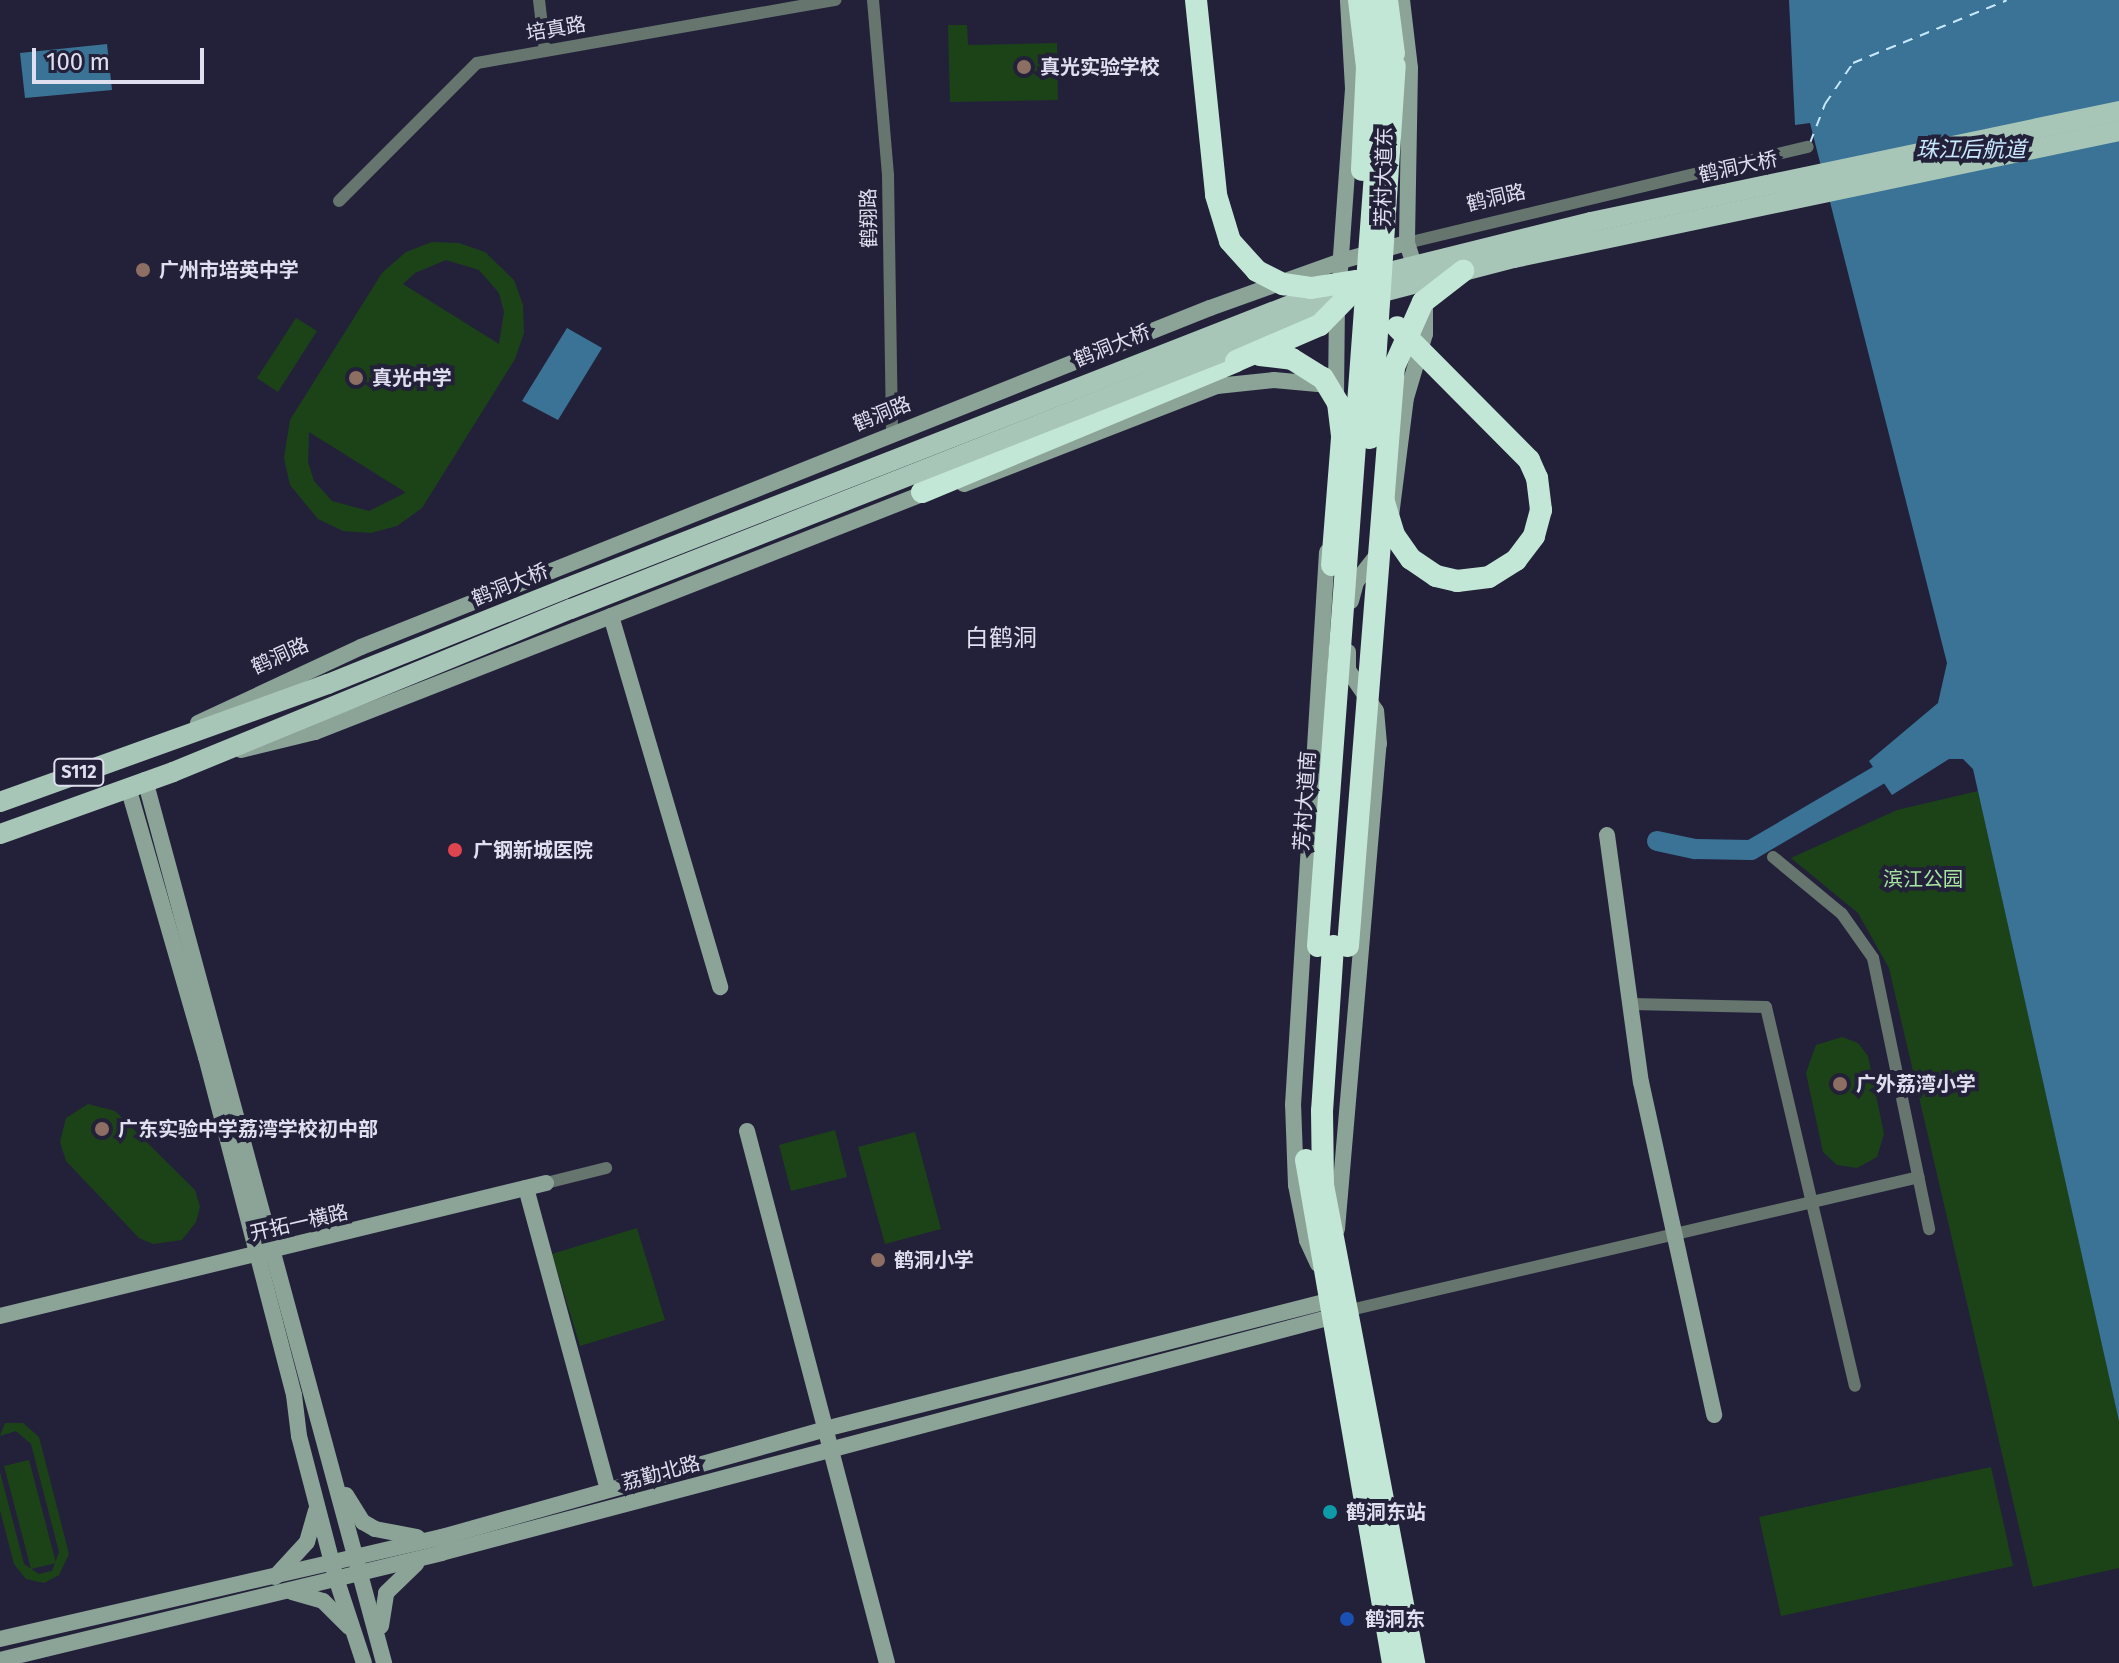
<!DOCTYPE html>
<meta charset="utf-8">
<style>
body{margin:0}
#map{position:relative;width:2119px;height:1663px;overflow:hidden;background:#232139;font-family:"Fira Sans","Noto Sans SC",sans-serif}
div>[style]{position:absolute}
.green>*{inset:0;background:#1c4318}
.water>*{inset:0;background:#3b7397}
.river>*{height:20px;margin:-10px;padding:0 10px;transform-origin:10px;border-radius:10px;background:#3b7397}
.ferry>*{height:2px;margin-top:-1px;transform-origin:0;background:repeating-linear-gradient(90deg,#c8e8fe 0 10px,transparent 0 18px)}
.street>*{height:12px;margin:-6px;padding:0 6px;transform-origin:6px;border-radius:6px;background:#66756e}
.secondary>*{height:16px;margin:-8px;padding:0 8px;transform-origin:8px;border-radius:8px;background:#8ca398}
.primary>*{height:20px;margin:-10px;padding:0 10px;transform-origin:10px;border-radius:10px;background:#a8c6b8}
.highway>*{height:22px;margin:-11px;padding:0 11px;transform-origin:11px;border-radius:11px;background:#c3e7d6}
.primary-bridge>*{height:20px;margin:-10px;padding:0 10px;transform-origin:10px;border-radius:10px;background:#a8c6b8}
.highway-bridge>*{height:22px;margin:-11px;padding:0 11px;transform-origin:11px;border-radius:11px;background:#c3e7d6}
.dots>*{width:22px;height:22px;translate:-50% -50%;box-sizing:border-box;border:4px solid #232139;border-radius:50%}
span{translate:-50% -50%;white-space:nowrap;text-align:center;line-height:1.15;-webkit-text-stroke:8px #232139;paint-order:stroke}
.shield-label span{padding:2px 6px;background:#232139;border:2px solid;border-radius:6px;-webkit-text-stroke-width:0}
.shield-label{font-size:18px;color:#e0dff0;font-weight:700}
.street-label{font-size:20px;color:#e0dff0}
.poi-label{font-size:20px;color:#e0dff0;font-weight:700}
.left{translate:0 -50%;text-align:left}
.park-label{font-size:20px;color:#a8e5a1}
.water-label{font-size:22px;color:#c8e8fe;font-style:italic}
.quarter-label{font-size:24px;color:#e0dff0}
.scale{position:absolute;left:32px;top:48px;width:172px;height:36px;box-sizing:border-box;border:4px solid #e0dff0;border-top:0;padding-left:10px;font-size:24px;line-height:28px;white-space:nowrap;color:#e0dff0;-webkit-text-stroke:6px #232139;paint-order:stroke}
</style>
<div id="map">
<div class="green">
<i style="clip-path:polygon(948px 25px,967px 25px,968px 45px,1057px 43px,1058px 100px,950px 102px)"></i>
<i style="clip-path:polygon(evenodd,432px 242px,459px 243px,485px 252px,514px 280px,523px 305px,524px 333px,515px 359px,422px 508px,397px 526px,371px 533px,343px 531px,318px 519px,290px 485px,284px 458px,290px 420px,382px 273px,406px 252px,432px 242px,446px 260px,479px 270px,499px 293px,504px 312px,499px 344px,403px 284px,415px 273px,446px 260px,432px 242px,309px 432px,405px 492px,405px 493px,369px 511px,332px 501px,314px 481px,308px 462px,309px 432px)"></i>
<i style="clip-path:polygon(296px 318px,317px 331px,278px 392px,257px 378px)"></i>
<i style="clip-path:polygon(1978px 791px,2119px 1420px,2119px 1568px,2033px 1587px,1889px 968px,1858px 913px,1791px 858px,1897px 810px)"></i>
<i style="clip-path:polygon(1842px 1037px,1858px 1043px,1868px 1056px,1884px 1134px,1877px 1157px,1857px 1168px,1837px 1165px,1823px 1152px,1806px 1073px,1816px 1045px)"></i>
<i style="clip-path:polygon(88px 1104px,115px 1111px,195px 1190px,200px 1207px,196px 1222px,182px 1240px,153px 1244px,139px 1238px,66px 1161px,60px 1142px,66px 1118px)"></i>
<i style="clip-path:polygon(835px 1130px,847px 1177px,791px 1191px,779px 1145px)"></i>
<i style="clip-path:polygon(915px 1132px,941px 1229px,885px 1244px,858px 1147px)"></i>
<i style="clip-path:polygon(637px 1228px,665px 1320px,580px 1346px,552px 1254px)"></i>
<i style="clip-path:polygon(5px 1423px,23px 1423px,39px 1437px,69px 1554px,59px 1575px,44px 1583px,26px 1579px,14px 1564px,0 1510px,0 1472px,24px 1564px,39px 1574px,52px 1571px,59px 1552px,31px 1444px,16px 1431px,0 1436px)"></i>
<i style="clip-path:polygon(29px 1460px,56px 1563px,31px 1569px,4px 1466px)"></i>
<i style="clip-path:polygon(1991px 1467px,2013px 1566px,1781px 1616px,1759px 1517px)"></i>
</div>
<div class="water">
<i style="clip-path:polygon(1789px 0,2119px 0,2119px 1421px,1973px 769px,1963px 759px,1949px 759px,1892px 795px,1869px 761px,1938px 703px,1947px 663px,1810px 123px,1795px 125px)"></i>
<i style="clip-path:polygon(107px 44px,112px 90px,25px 98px,20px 53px)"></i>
<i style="clip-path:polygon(567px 328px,602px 348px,558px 420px,522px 401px)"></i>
</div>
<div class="river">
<i style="left:1657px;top:841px;width:39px;rotate:12deg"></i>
<i style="left:1695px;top:849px;width:56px;rotate:1deg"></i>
<i style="left:1751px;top:850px;width:148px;rotate:-30.4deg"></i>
</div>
<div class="ferry">
<i style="left:1810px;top:143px;width:42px;rotate:-69deg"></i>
<i style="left:1825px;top:104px;width:50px;rotate:-55.7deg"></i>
<i style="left:1853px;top:63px;width:166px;rotate:-22.2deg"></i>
</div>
<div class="street">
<i style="left:539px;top:0;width:51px;rotate:83.3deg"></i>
<i style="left:873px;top:0;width:176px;rotate:85.1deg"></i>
<i style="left:888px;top:175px;width:261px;rotate:89.1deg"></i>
<i style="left:339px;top:201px;width:195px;rotate:-45deg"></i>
<i style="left:477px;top:63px;width:364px;rotate:-10deg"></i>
<i style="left:1407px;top:243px;width:412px;rotate:-13.5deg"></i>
<i style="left:1773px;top:857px;width:89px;rotate:39.6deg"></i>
<i style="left:1842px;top:914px;width:54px;rotate:54.8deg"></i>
<i style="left:1873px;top:958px;width:277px;rotate:78.3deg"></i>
<i style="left:1632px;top:1004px;width:134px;rotate:1.3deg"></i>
<i style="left:1766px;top:1007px;width:389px;rotate:76.8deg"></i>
<i style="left:546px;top:1183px;width:62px;rotate:-14deg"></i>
<i style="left:1346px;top:1311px;width:588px;rotate:-13.16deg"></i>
</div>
<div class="secondary">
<i style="left:1402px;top:0;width:68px;rotate:83.3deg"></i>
<i style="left:1410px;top:68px;width:175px;rotate:91deg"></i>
<i style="left:1407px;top:243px;width:36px;rotate:72deg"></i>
<i style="left:1340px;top:270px;width:182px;rotate:-85.9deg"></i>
<i style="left:1353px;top:88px;width:88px;rotate:-93.3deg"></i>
<i style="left:1336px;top:397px;width:92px;rotate:-89.4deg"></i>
<i style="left:964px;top:484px;width:271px;rotate:-21.2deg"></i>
<i style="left:1217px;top:386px;width:57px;rotate:-6deg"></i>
<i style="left:1274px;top:380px;width:55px;rotate:5.2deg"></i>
<i style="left:1390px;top:524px;width:127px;rotate:-82.8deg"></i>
<i style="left:1406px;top:398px;width:67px;rotate:-73.5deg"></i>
<i style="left:1425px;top:334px;width:31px;rotate:-90deg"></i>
<i style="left:1351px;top:601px;width:20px;rotate:-75deg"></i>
<i style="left:1356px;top:582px;width:37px;rotate:-52deg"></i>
<i style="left:611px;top:616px;width:387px;rotate:73.6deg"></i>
<i style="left:198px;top:723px;width:180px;rotate:-25deg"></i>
<i style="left:361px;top:647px;width:914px;rotate:-21.77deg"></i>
<i style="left:1210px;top:308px;width:139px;rotate:-19.7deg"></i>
<i style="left:1341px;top:261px;width:68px;rotate:-15.3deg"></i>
<i style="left:241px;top:750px;width:76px;rotate:-13.7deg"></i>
<i style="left:315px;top:732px;width:661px;rotate:-21.4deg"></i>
<i style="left:145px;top:780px;width:915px;rotate:74.85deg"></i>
<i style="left:128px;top:787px;width:281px;rotate:73.9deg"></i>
<i style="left:206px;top:1057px;width:349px;rotate:75.4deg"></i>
<i style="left:294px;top:1395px;width:41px;rotate:83deg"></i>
<i style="left:299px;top:1436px;width:147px;rotate:75.4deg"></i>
<i style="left:336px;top:1578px;width:89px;rotate:71.8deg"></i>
<i style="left:1607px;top:835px;width:249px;rotate:82.2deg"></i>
<i style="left:1641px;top:1082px;width:341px;rotate:77.6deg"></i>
<i style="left:747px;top:1131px;width:550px;rotate:75.26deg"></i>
<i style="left:526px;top:1188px;width:310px;rotate:74.8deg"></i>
<i style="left:1337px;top:1229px;width:487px;rotate:-85.1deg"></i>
<i style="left:1379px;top:744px;width:33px;rotate:-95deg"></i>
<i style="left:1376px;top:711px;width:50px;rotate:-124.3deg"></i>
<i style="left:1348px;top:670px;width:18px;rotate:-90deg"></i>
<i style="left:1318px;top:1264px;width:26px;rotate:-115deg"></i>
<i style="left:1307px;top:1240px;width:56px;rotate:-101.3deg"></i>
<i style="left:1296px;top:1185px;width:80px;rotate:-92.1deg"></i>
<i style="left:1293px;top:1105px;width:554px;rotate:-86.48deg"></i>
<i style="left:0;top:1316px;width:562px;rotate:-13.69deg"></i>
<i style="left:346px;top:1495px;width:32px;rotate:58deg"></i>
<i style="left:363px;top:1522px;width:14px;rotate:30deg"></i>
<i style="left:375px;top:1529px;width:43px;rotate:10.8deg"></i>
<i style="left:275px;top:1577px;width:47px;rotate:-47.6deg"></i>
<i style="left:307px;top:1542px;width:33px;rotate:-74deg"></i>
<i style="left:292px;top:1592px;width:32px;rotate:16deg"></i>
<i style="left:323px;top:1601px;width:37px;rotate:45deg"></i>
<i style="left:381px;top:1626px;width:33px;rotate:-81deg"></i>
<i style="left:386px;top:1593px;width:42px;rotate:-44deg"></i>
<i style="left:0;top:1639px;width:454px;rotate:-13deg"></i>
<i style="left:442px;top:1537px;width:398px;rotate:-15.7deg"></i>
<i style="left:825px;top:1429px;width:519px;rotate:-14.28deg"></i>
<i style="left:0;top:1660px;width:454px;rotate:-13.6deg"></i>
<i style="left:441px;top:1553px;width:921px;rotate:-14.85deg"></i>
</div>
<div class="primary">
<i style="left:0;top:802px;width:349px;rotate:-19.8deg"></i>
<i style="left:328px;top:684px;width:254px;rotate:-21.9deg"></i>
<i style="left:0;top:834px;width:184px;rotate:-19.7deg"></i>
<i style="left:173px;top:772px;width:430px;rotate:-22.3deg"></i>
</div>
<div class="highway">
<i style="left:1359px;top:0;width:67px;rotate:83.2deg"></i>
<i style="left:1367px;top:67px;width:103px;rotate:92.8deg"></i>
<i style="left:1387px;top:0;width:54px;rotate:82.6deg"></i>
<i style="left:922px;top:492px;width:340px;rotate:-22.6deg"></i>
<i style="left:1332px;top:565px;width:128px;rotate:-85.5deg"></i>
<i style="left:1333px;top:946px;width:165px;rotate:93.8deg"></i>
<i style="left:1322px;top:1111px;width:74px;rotate:89.2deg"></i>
<i style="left:1323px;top:1185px;width:487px;rotate:79.2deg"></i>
<i style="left:1306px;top:1160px;width:510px;rotate:80.19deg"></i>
</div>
<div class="primary-bridge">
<i style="left:1365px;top:278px;width:233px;rotate:-13.9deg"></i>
<i style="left:1591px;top:222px;width:540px;rotate:-11.87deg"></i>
<i style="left:1367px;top:296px;width:152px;rotate:-14.5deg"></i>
<i style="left:1514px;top:258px;width:618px;rotate:-11.86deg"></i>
<i style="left:564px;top:589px;width:824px;rotate:-21.36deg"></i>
<i style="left:571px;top:609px;width:823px;rotate:-21.52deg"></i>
</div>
<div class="highway-bridge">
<i style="left:1196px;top:0;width:196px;rotate:84.1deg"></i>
<i style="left:1216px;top:195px;width:48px;rotate:73.1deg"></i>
<i style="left:1230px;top:241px;width:40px;rotate:48deg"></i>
<i style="left:1257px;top:271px;width:29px;rotate:27deg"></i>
<i style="left:1283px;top:284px;width:28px;rotate:8deg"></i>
<i style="left:1311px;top:288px;width:46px;rotate:-8.8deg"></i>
<i style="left:1260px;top:355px;width:32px;rotate:7deg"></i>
<i style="left:1292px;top:359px;width:36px;rotate:32deg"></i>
<i style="left:1323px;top:378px;width:29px;rotate:59deg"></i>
<i style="left:1338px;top:403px;width:34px;rotate:83deg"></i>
<i style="left:1236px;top:361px;width:91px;rotate:-23.2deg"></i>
<i style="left:1320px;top:325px;width:67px;rotate:-45.6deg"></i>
<i style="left:1370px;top:438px;width:373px;rotate:-86.2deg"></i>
<i style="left:1384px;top:502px;width:34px;rotate:73deg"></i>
<i style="left:1394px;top:535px;width:29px;rotate:55deg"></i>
<i style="left:1411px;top:559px;width:30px;rotate:34deg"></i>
<i style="left:1436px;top:576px;width:22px;rotate:13deg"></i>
<i style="left:1457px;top:581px;width:32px;rotate:-7deg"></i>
<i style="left:1489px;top:577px;width:32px;rotate:-32deg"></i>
<i style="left:1516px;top:560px;width:30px;rotate:-53deg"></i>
<i style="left:1534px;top:536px;width:27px;rotate:-75deg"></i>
<i style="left:1541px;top:510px;width:32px;rotate:-97deg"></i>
<i style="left:1537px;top:478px;width:20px;rotate:-114deg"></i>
<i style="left:1529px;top:460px;width:187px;rotate:-134.8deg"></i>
<i style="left:1318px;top:946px;width:842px;rotate:-85.78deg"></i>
<i style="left:1380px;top:106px;width:106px;rotate:-94.3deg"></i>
<i style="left:1348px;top:946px;width:581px;rotate:-85.46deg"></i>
<i style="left:1394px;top:367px;width:71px;rotate:-66deg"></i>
<i style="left:1423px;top:302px;width:51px;rotate:-37.8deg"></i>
</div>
<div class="dots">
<i style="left:1024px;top:67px;background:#8d6e63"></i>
<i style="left:143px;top:270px;background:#8d6e63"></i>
<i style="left:356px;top:378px;background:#8d6e63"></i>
<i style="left:455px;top:850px;background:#e0444e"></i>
<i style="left:1840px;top:1084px;background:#8d6e63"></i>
<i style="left:102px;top:1129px;background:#8d6e63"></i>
<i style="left:878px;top:1260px;background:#8d6e63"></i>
<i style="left:1330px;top:1512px;background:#0f9aa8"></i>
<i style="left:1347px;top:1619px;background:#1a4fb4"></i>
</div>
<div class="shield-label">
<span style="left:79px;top:772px">S112</span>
</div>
<div class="street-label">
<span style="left:556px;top:29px;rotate:-10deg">培真路</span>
<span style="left:1738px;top:167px;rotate:-12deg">鹤洞大桥</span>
<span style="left:1384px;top:177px;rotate:-89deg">芳村大道东</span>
<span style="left:1496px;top:198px;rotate:-13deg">鹤洞路</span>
<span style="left:869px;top:218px;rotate:-91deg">鹤翔路</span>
<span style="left:1112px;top:346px;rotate:-22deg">鹤洞大桥</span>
<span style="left:882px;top:414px;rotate:-22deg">鹤洞路</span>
<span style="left:510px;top:585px;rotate:-22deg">鹤洞大桥</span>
<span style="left:280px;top:656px;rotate:-24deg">鹤洞路</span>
<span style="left:1305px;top:801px;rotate:-86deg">芳村大道南</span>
<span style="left:299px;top:1223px;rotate:-13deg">开拓一横路</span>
<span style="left:661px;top:1473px;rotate:-15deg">荔勤北路</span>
</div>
<div class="poi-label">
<span class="left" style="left:1040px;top:67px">真光实验学校</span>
<span class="left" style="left:159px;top:270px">广州市培英中学</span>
<span class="left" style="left:372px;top:378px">真光中学</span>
<span class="left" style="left:473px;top:850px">广钢新城医院</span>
<span class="left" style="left:1856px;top:1084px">广外荔湾小学</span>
<span class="left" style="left:118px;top:1129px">广东实验中学荔湾学校初中部</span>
<span class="left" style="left:894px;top:1260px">鹤洞小学</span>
<span class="left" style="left:1346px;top:1512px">鹤洞东站</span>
<span class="left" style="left:1365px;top:1619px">鹤洞东</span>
</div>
<div class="park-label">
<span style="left:1923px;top:879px">滨江公园</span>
</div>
<div class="water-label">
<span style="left:1971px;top:150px">珠江后航道</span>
</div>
<div class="quarter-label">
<span style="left:1001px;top:639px">白鹤洞</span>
</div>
<div class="scale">100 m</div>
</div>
